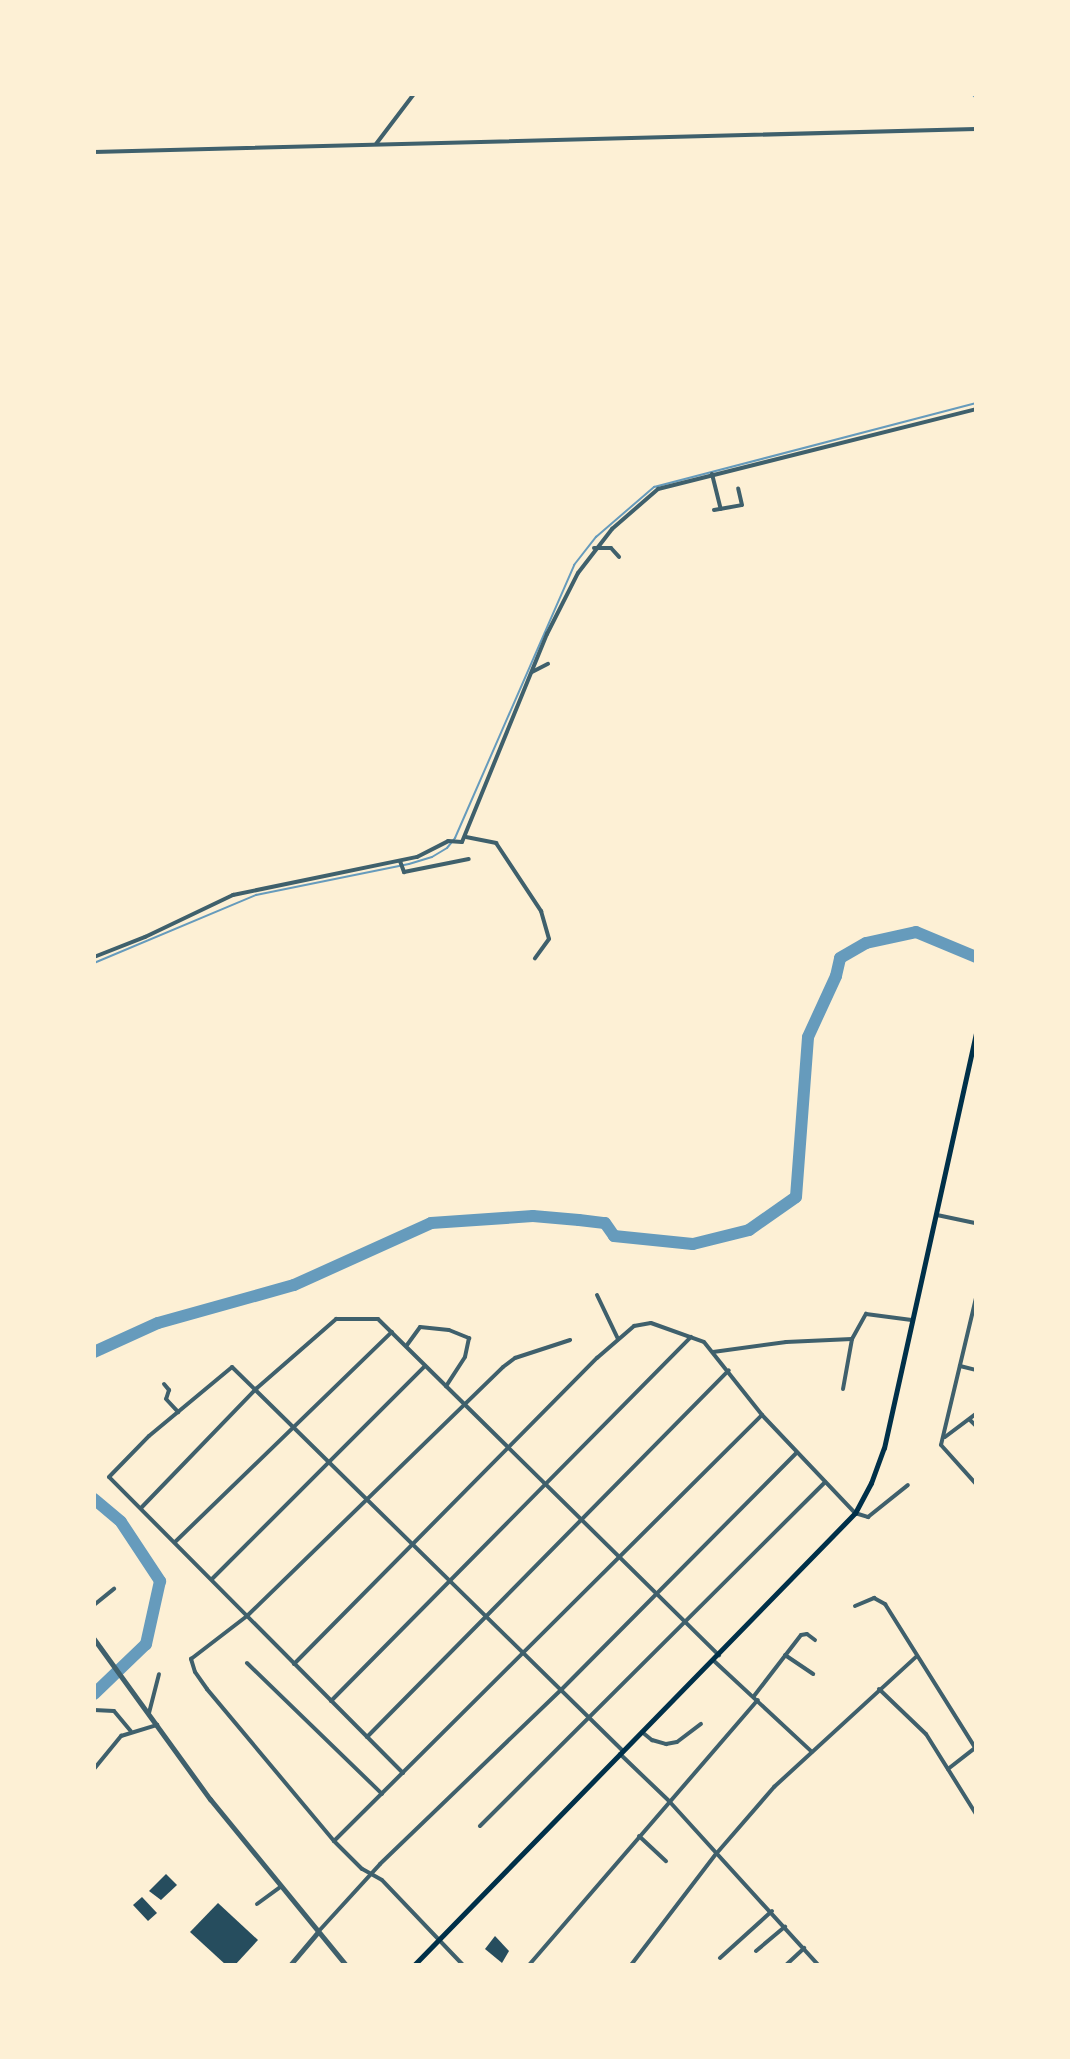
<!DOCTYPE html>
<style>
body{margin:0}
#map{position:relative;width:1070px;height:2059px;overflow:hidden;background:#fdf0d5;font-family:"PT Sans Narrow",sans-serif}
div>[style]{position:absolute}
.stream>*{height:2px;margin:-1px;padding:0 1px;transform-origin:1px;border-radius:1px;background:#669bbc}
.river>*{height:12px;margin:-6px;padding:0 6px;transform-origin:6px;border-radius:6px;background:#669bbc}
.building>*{inset:0;background:#264d5e}
.minor>*{height:4px;margin:-2px;padding:0 2px;transform-origin:2px;border-radius:2px;background:#3f606c}
.tertiary>*{height:5px;margin:-2.5px;padding:0 2.5px;transform-origin:2.5px;border-radius:2.5px;background:#3f606c}
.secondary>*{height:5px;margin:-2.5px;padding:0 2.5px;transform-origin:2.5px;border-radius:2.5px;background:#003049}
span{translate:-50% -50%;white-space:nowrap;text-align:center;line-height:1.15;-webkit-text-stroke:8px #fdf0d5;paint-order:stroke}
.frame{position:absolute;inset:0;border:96px solid #fdf0d5;pointer-events:none}
</style>
<div id="map">
<div class="stream">
<i style="left:972px;top:94px;width:6px;rotate:45deg"></i>
<i style="left:94px;top:963px;width:176px;rotate:-22.8deg"></i>
<i style="left:256px;top:895px;width:156px;rotate:-11.5deg"></i>
<i style="left:409px;top:864px;width:24px;rotate:-17deg"></i>
<i style="left:432px;top:857px;width:17px;rotate:-31deg"></i>
<i style="left:447px;top:848px;width:13px;rotate:-51deg"></i>
<i style="left:455px;top:838px;width:298px;rotate:-66.4deg"></i>
<i style="left:574px;top:565px;width:36px;rotate:-52deg"></i>
<i style="left:596px;top:537px;width:77px;rotate:-40.8deg"></i>
<i style="left:654px;top:487px;width:333px;rotate:-14.6deg"></i>
</div>
<div class="river">
<i style="left:94px;top:1352px;width:70px;rotate:-24.4deg"></i>
<i style="left:158px;top:1323px;width:141px;rotate:-15.6deg"></i>
<i style="left:294px;top:1285px;width:150px;rotate:-24.3deg"></i>
<i style="left:431px;top:1223px;width:102px;rotate:-3.9deg"></i>
<i style="left:533px;top:1216px;width:46px;rotate:5deg"></i>
<i style="left:579px;top:1220px;width:26px;rotate:7deg"></i>
<i style="left:605px;top:1223px;width:16px;rotate:55deg"></i>
<i style="left:614px;top:1236px;width:79px;rotate:5.8deg"></i>
<i style="left:693px;top:1244px;width:58px;rotate:-14deg"></i>
<i style="left:749px;top:1230px;width:57px;rotate:-35.1deg"></i>
<i style="left:796px;top:1197px;width:160px;rotate:-85.7deg"></i>
<i style="left:808px;top:1037px;width:67px;rotate:-65.3deg"></i>
<i style="left:836px;top:976px;width:18px;rotate:-77deg"></i>
<i style="left:840px;top:958px;width:30px;rotate:-30deg"></i>
<i style="left:866px;top:943px;width:51px;rotate:-12.4deg"></i>
<i style="left:916px;top:932px;width:65px;rotate:22.6deg"></i>
<i style="left:94px;top:1499px;width:35px;rotate:40deg"></i>
<i style="left:121px;top:1522px;width:71px;rotate:56.5deg"></i>
<i style="left:160px;top:1581px;width:65px;rotate:102.5deg"></i>
<i style="left:146px;top:1644px;width:72px;rotate:136.1deg"></i>
</div>
<div class="building">
<i style="clip-path:polygon(166px 1874px,177px 1885px,161px 1900px,149px 1891px)"></i>
<i style="clip-path:polygon(142px 1897px,157px 1913px,148px 1921px,133px 1905px)"></i>
<i style="clip-path:polygon(218px 1903px,258px 1940px,235px 1965px,226px 1965px,190px 1932px)"></i>
<i style="clip-path:polygon(495px 1936px,509px 1951px,502px 1963px,485px 1949px)"></i>
</div>
<div class="minor">
<i style="left:376px;top:144px;width:63px;rotate:-52.8deg"></i>
<i style="left:94px;top:152px;width:882px;rotate:-1.49deg"></i>
<i style="left:712px;top:474px;width:36px;rotate:76deg"></i>
<i style="left:714px;top:510px;width:28px;rotate:-10deg"></i>
<i style="left:742px;top:505px;width:17px;rotate:-103deg"></i>
<i style="left:594px;top:548px;width:17px"></i>
<i style="left:611px;top:548px;width:12px;rotate:48deg"></i>
<i style="left:532px;top:672px;width:18px;rotate:-27deg"></i>
<i style="left:466px;top:837px;width:31px;rotate:11deg"></i>
<i style="left:496px;top:843px;width:82px;rotate:56.5deg"></i>
<i style="left:541px;top:911px;width:29px;rotate:74deg"></i>
<i style="left:549px;top:939px;width:24px;rotate:126deg"></i>
<i style="left:400px;top:861px;width:12px;rotate:70deg"></i>
<i style="left:404px;top:872px;width:66px;rotate:-11.3deg"></i>
<i style="left:94px;top:957px;width:55px;rotate:-21.4deg"></i>
<i style="left:145px;top:937px;width:98px;rotate:-25.5deg"></i>
<i style="left:233px;top:895px;width:188px;rotate:-11.7deg"></i>
<i style="left:417px;top:857px;width:35px;rotate:-27deg"></i>
<i style="left:448px;top:841px;width:14px;rotate:4deg"></i>
<i style="left:462px;top:842px;width:225px;rotate:-67.8deg"></i>
<i style="left:547px;top:634px;width:68px;rotate:-63.1deg"></i>
<i style="left:578px;top:573px;width:56px;rotate:-52.3deg"></i>
<i style="left:612px;top:529px;width:61px;rotate:-41deg"></i>
<i style="left:658px;top:489px;width:328px;rotate:-14.1deg"></i>
<i style="left:937px;top:1215px;width:40px;rotate:12deg"></i>
<i style="left:597px;top:1295px;width:49px;rotate:64.5deg"></i>
<i style="left:976px;top:1298px;width:151px;rotate:103.4deg"></i>
<i style="left:941px;top:1445px;width:52px;rotate:48.1deg"></i>
<i style="left:407px;top:1345px;width:22px;rotate:-54deg"></i>
<i style="left:420px;top:1327px;width:29px;rotate:6deg"></i>
<i style="left:449px;top:1330px;width:22px;rotate:22deg"></i>
<i style="left:469px;top:1338px;width:19px;rotate:102deg"></i>
<i style="left:465px;top:1357px;width:35px;rotate:123deg"></i>
<i style="left:713px;top:1352px;width:74px;rotate:-7.8deg"></i>
<i style="left:786px;top:1342px;width:66px;rotate:-2.6deg"></i>
<i style="left:852px;top:1339px;width:29px;rotate:-61deg"></i>
<i style="left:866px;top:1314px;width:46px;rotate:7.4deg"></i>
<i style="left:960px;top:1366px;width:16px;rotate:14deg"></i>
<i style="left:164px;top:1384px;width:8px;rotate:50deg"></i>
<i style="left:169px;top:1390px;width:9px;rotate:108deg"></i>
<i style="left:166px;top:1399px;width:18px;rotate:47deg"></i>
<i style="left:843px;top:1389px;width:51px;rotate:-79.8deg"></i>
<i style="left:970px;top:1420px;width:8px;rotate:45deg"></i>
<i style="left:945px;top:1437px;width:39px;rotate:-37deg"></i>
<i style="left:141px;top:1508px;width:167px;rotate:-46deg"></i>
<i style="left:257px;top:1388px;width:105px;rotate:-41.1deg"></i>
<i style="left:336px;top:1319px;width:42px"></i>
<i style="left:378px;top:1319px;width:479px;rotate:44.6deg"></i>
<i style="left:175px;top:1542px;width:302px;rotate:-44.1deg"></i>
<i style="left:212px;top:1579px;width:301px;rotate:-45deg"></i>
<i style="left:94px;top:1605px;width:26px;rotate:-39deg"></i>
<i style="left:855px;top:1606px;width:21px;rotate:-23deg"></i>
<i style="left:874px;top:1598px;width:13px;rotate:29deg"></i>
<i style="left:885px;top:1604px;width:171px;rotate:57.9deg"></i>
<i style="left:785px;top:1655px;width:34px;rotate:34deg"></i>
<i style="left:713px;top:1660px;width:135px;rotate:42.9deg"></i>
<i style="left:247px;top:1663px;width:188px;rotate:44.1deg"></i>
<i style="left:294px;top:1664px;width:431px;rotate:-45.3deg"></i>
<i style="left:597px;top:1358px;width:49px;rotate:-40.9deg"></i>
<i style="left:634px;top:1326px;width:17px;rotate:-10deg"></i>
<i style="left:651px;top:1323px;width:56px;rotate:19.7deg"></i>
<i style="left:704px;top:1342px;width:93px;rotate:51.5deg"></i>
<i style="left:762px;top:1415px;width:135px;rotate:46.5deg"></i>
<i style="left:855px;top:1513px;width:14px;rotate:17deg"></i>
<i style="left:868px;top:1517px;width:51px;rotate:-38.7deg"></i>
<i style="left:879px;top:1689px;width:65px;rotate:43.8deg"></i>
<i style="left:926px;top:1734px;width:94px;rotate:58deg"></i>
<i style="left:754px;top:1696px;width:77px;rotate:-52.4deg"></i>
<i style="left:801px;top:1635px;width:6px;rotate:-9deg"></i>
<i style="left:807px;top:1634px;width:10px;rotate:37deg"></i>
<i style="left:331px;top:1701px;width:512px;rotate:-45.32deg"></i>
<i style="left:94px;top:1710px;width:20px;rotate:3deg"></i>
<i style="left:114px;top:1711px;width:26px;rotate:50deg"></i>
<i style="left:149px;top:1713px;width:40px;rotate:-75.6deg"></i>
<i style="left:642px;top:1732px;width:13px;rotate:39deg"></i>
<i style="left:652px;top:1740px;width:15px;rotate:16deg"></i>
<i style="left:666px;top:1744px;width:11px;rotate:-10deg"></i>
<i style="left:677px;top:1742px;width:30px;rotate:-37deg"></i>
<i style="left:367px;top:1737px;width:515px;rotate:-45.39deg"></i>
<i style="left:620px;top:1754px;width:68px;rotate:43.8deg"></i>
<i style="left:669px;top:1801px;width:222px;rotate:47.7deg"></i>
<i style="left:94px;top:1769px;width:43px;rotate:-50.7deg"></i>
<i style="left:121px;top:1736px;width:38px;rotate:-17deg"></i>
<i style="left:948px;top:1769px;width:34px;rotate:-38deg"></i>
<i style="left:403px;top:1773px;width:417px;rotate:-134.8deg"></i>
<i style="left:109px;top:1477px;width:57px;rotate:-45.7deg"></i>
<i style="left:149px;top:1436px;width:108px;rotate:-39.7deg"></i>
<i style="left:232px;top:1367px;width:548px;rotate:44.48deg"></i>
<i style="left:480px;top:1826px;width:487px;rotate:-44.9deg"></i>
<i style="left:639px;top:1836px;width:37px;rotate:43deg"></i>
<i style="left:334px;top:1841px;width:604px;rotate:-44.87deg"></i>
<i style="left:257px;top:1904px;width:29px;rotate:-36deg"></i>
<i style="left:318px;top:1932px;width:92px;rotate:-47.6deg"></i>
<i style="left:380px;top:1864px;width:251px;rotate:-43.9deg"></i>
<i style="left:561px;top:1690px;width:334px;rotate:-45.2deg"></i>
<i style="left:756px;top:1951px;width:38px;rotate:-40deg"></i>
<i style="left:720px;top:1958px;width:70px;rotate:-42.1deg"></i>
<i style="left:463px;top:1965px;width:117px;rotate:-133.6deg"></i>
<i style="left:382px;top:1880px;width:23px;rotate:-151deg"></i>
<i style="left:362px;top:1869px;width:40px;rotate:-135deg"></i>
<i style="left:334px;top:1841px;width:198px;rotate:-129.9deg"></i>
<i style="left:207px;top:1689px;width:21px;rotate:-125deg"></i>
<i style="left:195px;top:1672px;width:14px;rotate:-107deg"></i>
<i style="left:191px;top:1659px;width:71px;rotate:-37.5deg"></i>
<i style="left:247px;top:1616px;width:357px;rotate:-44.2deg"></i>
<i style="left:503px;top:1367px;width:15px;rotate:-37deg"></i>
<i style="left:515px;top:1358px;width:58px;rotate:-18.1deg"></i>
<i style="left:529px;top:1965px;width:350px;rotate:-49.2deg"></i>
<i style="left:631px;top:1965px;width:140px;rotate:-52.6deg"></i>
<i style="left:716px;top:1854px;width:89px;rotate:-49.1deg"></i>
<i style="left:774px;top:1787px;width:193px;rotate:-42.5deg"></i>
<i style="left:786px;top:1965px;width:25px;rotate:-43deg"></i>
</div>
<div class="tertiary">
<i style="left:94px;top:1639px;width:198px;rotate:54.1deg"></i>
<i style="left:210px;top:1799px;width:215px;rotate:50.7deg"></i>
<i style="left:290px;top:1965px;width:43px;rotate:-49.7deg"></i>
</div>
<div class="secondary">
<i style="left:414px;top:1965px;width:631px;rotate:-45.71deg"></i>
<i style="left:855px;top:1513px;width:34px;rotate:-62deg"></i>
<i style="left:871px;top:1483px;width:37px;rotate:-70deg"></i>
<i style="left:884px;top:1448px;width:425px;rotate:-77.5deg"></i>
</div>
<div class="frame"></div>
</div>
